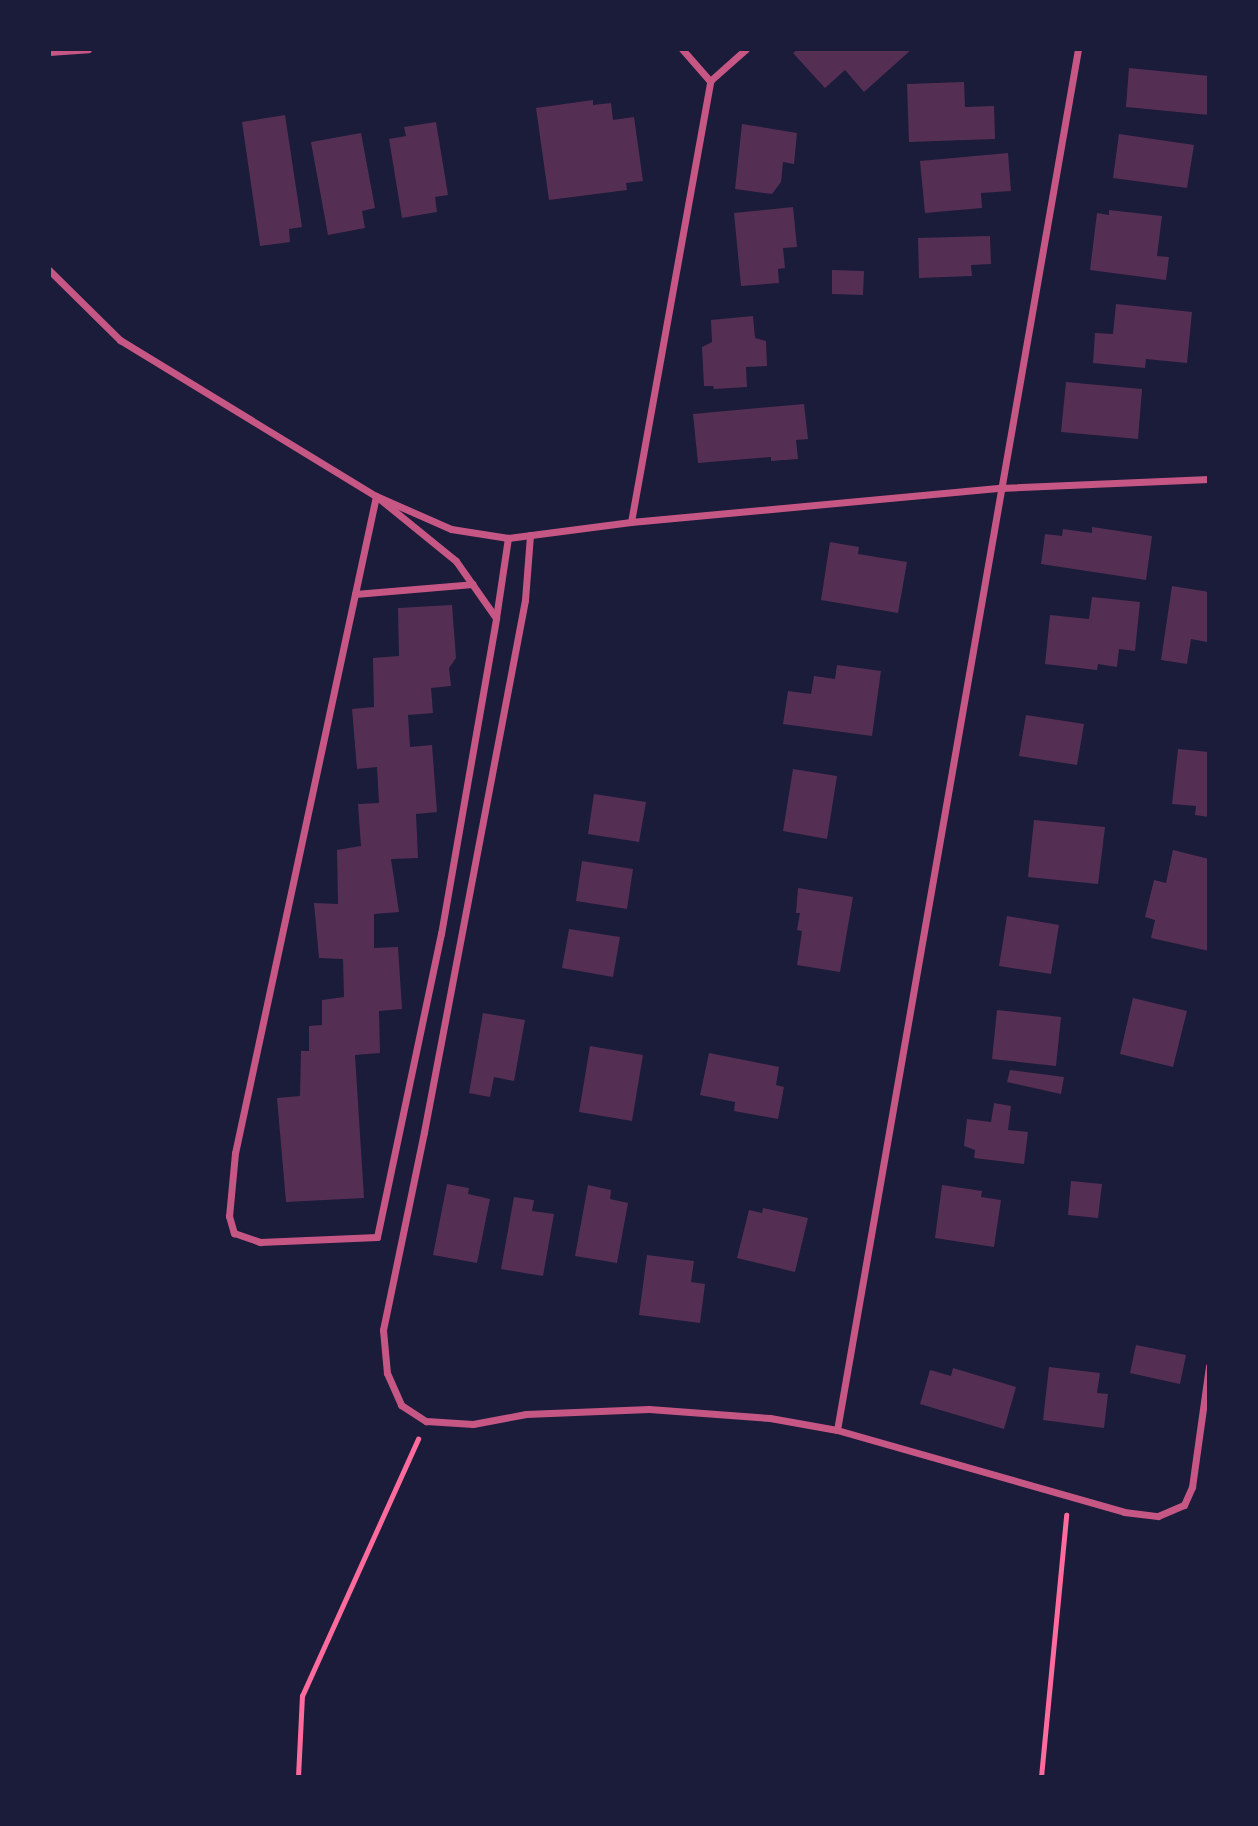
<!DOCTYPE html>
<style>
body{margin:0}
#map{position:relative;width:1258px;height:1826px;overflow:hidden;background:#1b1b3a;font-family:"Alegreya Sans",sans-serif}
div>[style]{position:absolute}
.building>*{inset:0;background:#542f53}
.path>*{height:4.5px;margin:-2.25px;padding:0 2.25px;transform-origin:2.25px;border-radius:2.25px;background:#ff6b9d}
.minor>*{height:7px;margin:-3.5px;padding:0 3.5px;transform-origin:3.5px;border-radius:3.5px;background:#c65784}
span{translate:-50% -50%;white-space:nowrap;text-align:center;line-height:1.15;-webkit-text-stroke:6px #1b1b3a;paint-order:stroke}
.frame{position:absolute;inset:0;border:51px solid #1b1b3a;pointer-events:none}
</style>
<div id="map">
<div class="building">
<i style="clip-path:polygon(798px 49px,912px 49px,864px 92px,845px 70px,825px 88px,793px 53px)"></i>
<i style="clip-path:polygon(1129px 68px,1209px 76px,1209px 115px,1126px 107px)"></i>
<i style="clip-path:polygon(964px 82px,965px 107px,994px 106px,995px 139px,909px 142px,907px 84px)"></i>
<i style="clip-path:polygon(593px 100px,593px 105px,611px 103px,613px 120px,634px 117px,643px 181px,626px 183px,627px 190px,549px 200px,536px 108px)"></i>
<i style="clip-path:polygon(285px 115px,302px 227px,289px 229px,290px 242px,260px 246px,242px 122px)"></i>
<i style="clip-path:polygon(436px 122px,448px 195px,435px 197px,437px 212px,402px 218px,389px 139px,406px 136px,404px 127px)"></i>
<i style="clip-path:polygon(742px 124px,797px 133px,794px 164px,783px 162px,781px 182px,772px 194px,735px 189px)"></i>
<i style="clip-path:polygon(361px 133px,375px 208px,362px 211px,365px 228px,328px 235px,311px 142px)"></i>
<i style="clip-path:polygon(1119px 134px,1194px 145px,1187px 188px,1113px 178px)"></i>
<i style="clip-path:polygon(1008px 153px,1011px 191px,981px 193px,982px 208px,925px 213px,920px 161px)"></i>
<i style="clip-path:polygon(793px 207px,797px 247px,783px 248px,785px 268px,778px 269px,779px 283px,741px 286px,734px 213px)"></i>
<i style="clip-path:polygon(1109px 210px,1162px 216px,1157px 256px,1169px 257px,1166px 280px,1090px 270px,1097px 213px,1109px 215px)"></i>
<i style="clip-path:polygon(990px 236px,991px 264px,971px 265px,972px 276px,919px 278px,918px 238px)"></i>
<i style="clip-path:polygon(832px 270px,864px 271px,863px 295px,832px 294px)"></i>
<i style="clip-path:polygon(1116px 304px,1192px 312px,1187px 363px,1146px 359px,1145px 368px,1093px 363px,1095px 333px,1113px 334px)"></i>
<i style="clip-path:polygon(753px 316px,755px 338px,766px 341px,767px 366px,746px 367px,747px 387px,714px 389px,713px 386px,704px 386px,702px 347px,712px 342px,711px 320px)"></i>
<i style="clip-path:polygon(1066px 382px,1142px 389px,1138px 439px,1061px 432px)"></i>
<i style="clip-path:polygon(804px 404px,808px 439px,796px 440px,798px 459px,771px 461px,771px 457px,698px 463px,693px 414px)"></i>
<i style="clip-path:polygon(1092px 527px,1152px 536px,1146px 580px,1041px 564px,1045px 534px,1062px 536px,1063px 529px,1092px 533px)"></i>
<i style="clip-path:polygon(830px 542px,859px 547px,858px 554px,907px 562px,898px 613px,821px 600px)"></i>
<i style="clip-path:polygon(1172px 586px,1209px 592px,1207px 642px,1191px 639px,1187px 664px,1161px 660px)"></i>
<i style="clip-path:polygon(1092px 597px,1140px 602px,1135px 651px,1119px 649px,1117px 667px,1098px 664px,1097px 670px,1045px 664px,1050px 615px,1089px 619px)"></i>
<i style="clip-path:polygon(452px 605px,456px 658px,449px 668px,451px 686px,431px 688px,433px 713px,408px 715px,410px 747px,432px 745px,437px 812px,416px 814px,418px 858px,391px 859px,399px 912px,374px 914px,374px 948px,398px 947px,402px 1009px,379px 1011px,380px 1053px,355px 1055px,364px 1198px,286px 1202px,277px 1098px,300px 1096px,301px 1051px,309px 1051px,309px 1026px,322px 1025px,322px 1000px,344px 997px,343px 959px,319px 958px,314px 903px,338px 904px,337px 850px,361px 846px,358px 804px,379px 803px,377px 767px,357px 769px,352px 709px,374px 707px,373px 658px,399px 656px,398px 608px)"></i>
<i style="clip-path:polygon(837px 665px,881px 671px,872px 736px,783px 724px,788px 691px,811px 694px,814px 676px,835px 679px)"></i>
<i style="clip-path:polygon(1026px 715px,1084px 724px,1077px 765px,1019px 756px)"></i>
<i style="clip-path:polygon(1178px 749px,1209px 752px,1209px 817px,1195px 815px,1196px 806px,1172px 804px)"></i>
<i style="clip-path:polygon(793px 769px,837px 776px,827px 839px,783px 831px)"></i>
<i style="clip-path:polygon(594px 794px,646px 802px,639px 842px,588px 834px)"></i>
<i style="clip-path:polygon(1034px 820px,1105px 827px,1098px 884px,1028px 877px)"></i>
<i style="clip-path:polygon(1173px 850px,1209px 859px,1209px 951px,1151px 938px,1155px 920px,1145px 917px,1154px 880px,1166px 883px)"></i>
<i style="clip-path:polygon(582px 861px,633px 869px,627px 909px,576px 901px)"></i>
<i style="clip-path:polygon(798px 888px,853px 897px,840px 972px,797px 965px,802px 931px,797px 930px,800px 913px,796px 913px)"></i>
<i style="clip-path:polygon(1007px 916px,1059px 925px,1051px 974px,999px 966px)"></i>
<i style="clip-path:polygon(569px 929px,620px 937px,613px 977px,562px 968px)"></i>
<i style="clip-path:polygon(1133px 998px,1187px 1011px,1173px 1067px,1120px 1054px)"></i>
<i style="clip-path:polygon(997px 1010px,1061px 1017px,1056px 1066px,992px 1059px)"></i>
<i style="clip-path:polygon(483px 1013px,525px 1020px,514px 1081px,494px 1077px,490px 1097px,469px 1093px)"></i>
<i style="clip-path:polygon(590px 1046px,643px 1055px,632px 1121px,579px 1112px)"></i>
<i style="clip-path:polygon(709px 1053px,779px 1067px,776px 1085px,784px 1087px,778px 1119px,734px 1111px,735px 1102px,700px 1095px)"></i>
<i style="clip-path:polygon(1010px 1070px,1064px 1077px,1061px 1094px,1007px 1082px)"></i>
<i style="clip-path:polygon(994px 1103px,1011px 1106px,1008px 1130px,1028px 1132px,1024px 1164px,974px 1158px,975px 1150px,964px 1146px,967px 1119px,991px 1122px)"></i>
<i style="clip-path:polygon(1071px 1181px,1102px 1184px,1098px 1218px,1068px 1215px)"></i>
<i style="clip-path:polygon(447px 1184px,469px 1188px,468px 1194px,490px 1199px,477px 1263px,433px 1255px)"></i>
<i style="clip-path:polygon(588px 1185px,611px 1190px,610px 1199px,628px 1203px,617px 1263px,575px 1256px)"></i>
<i style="clip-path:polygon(942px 1185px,982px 1191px,981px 1197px,1001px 1200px,994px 1247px,935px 1238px)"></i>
<i style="clip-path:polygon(514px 1197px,534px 1200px,532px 1211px,554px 1214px,543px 1276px,501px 1269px)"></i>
<i style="clip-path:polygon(763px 1208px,808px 1218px,795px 1272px,737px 1258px,749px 1210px,762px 1213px)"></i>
<i style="clip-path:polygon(647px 1255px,694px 1261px,691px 1282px,705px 1284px,700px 1323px,639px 1315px)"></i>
<i style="clip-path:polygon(1136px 1345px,1186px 1355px,1180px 1384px,1130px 1373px)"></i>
<i style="clip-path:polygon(1049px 1367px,1100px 1373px,1097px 1393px,1108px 1394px,1104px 1428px,1043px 1420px)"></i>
<i style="clip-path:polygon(953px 1368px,1016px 1387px,1004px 1429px,920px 1404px,930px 1370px,951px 1376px)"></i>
</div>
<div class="path">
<i style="left:298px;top:1777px;width:81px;rotate:-87.2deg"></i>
<i style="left:302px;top:1696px;width:282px;rotate:-65.7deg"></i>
<i style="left:1041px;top:1777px;width:263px;rotate:-84.5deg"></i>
</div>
<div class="minor">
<i style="left:682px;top:49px;width:43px;rotate:48.8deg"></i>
<i style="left:49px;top:52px;width:39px;rotate:-4deg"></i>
<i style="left:49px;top:270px;width:100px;rotate:44.6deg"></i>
<i style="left:120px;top:340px;width:300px;rotate:31.4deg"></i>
<i style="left:376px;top:496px;width:82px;rotate:23.7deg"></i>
<i style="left:451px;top:529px;width:58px;rotate:9deg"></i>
<i style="left:508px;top:538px;width:124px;rotate:-7.4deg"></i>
<i style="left:631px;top:522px;width:371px;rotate:-5.3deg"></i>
<i style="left:1000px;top:488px;width:209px;rotate:-2.5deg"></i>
<i style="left:631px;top:522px;width:448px;rotate:-79.8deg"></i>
<i style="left:710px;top:81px;width:48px;rotate:-41.6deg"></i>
<i style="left:530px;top:535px;width:65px;rotate:94.4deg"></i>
<i style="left:525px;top:600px;width:542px;rotate:100.75deg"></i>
<i style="left:424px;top:1132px;width:202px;rotate:101.7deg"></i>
<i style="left:383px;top:1330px;width:43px;rotate:84.7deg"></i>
<i style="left:387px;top:1373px;width:35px;rotate:66deg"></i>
<i style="left:401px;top:1405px;width:30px;rotate:33deg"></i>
<i style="left:426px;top:1421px;width:47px;rotate:3.7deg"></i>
<i style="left:473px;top:1424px;width:54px;rotate:-10.7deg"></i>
<i style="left:526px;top:1414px;width:123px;rotate:-2.3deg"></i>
<i style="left:649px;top:1409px;width:121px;rotate:4.3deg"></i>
<i style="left:770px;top:1418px;width:68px;rotate:10.2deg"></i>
<i style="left:837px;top:1430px;width:298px;rotate:15.9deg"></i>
<i style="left:1124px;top:1512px;width:34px;rotate:7deg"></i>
<i style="left:1158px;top:1516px;width:28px;rotate:-23deg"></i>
<i style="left:1184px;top:1505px;width:20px;rotate:-66deg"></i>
<i style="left:1192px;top:1487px;width:122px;rotate:-82deg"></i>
<i style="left:355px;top:594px;width:118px;rotate:-4.8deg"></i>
<i style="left:496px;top:618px;width:70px;rotate:-125.1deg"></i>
<i style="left:456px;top:561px;width:103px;rotate:-140.9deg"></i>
<i style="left:376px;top:496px;width:672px;rotate:102.11deg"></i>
<i style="left:235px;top:1153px;width:63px;rotate:95.4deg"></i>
<i style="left:229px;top:1216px;width:18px;rotate:74deg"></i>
<i style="left:234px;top:1233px;width:28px;rotate:19deg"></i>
<i style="left:260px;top:1242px;width:117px;rotate:-2.4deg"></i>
<i style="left:377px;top:1237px;width:310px;rotate:-78.1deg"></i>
<i style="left:441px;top:934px;width:321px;rotate:-80.1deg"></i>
<i style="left:496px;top:618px;width:81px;rotate:-81.5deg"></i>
<i style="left:837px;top:1430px;width:1402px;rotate:-80.1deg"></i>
</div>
<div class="frame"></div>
</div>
